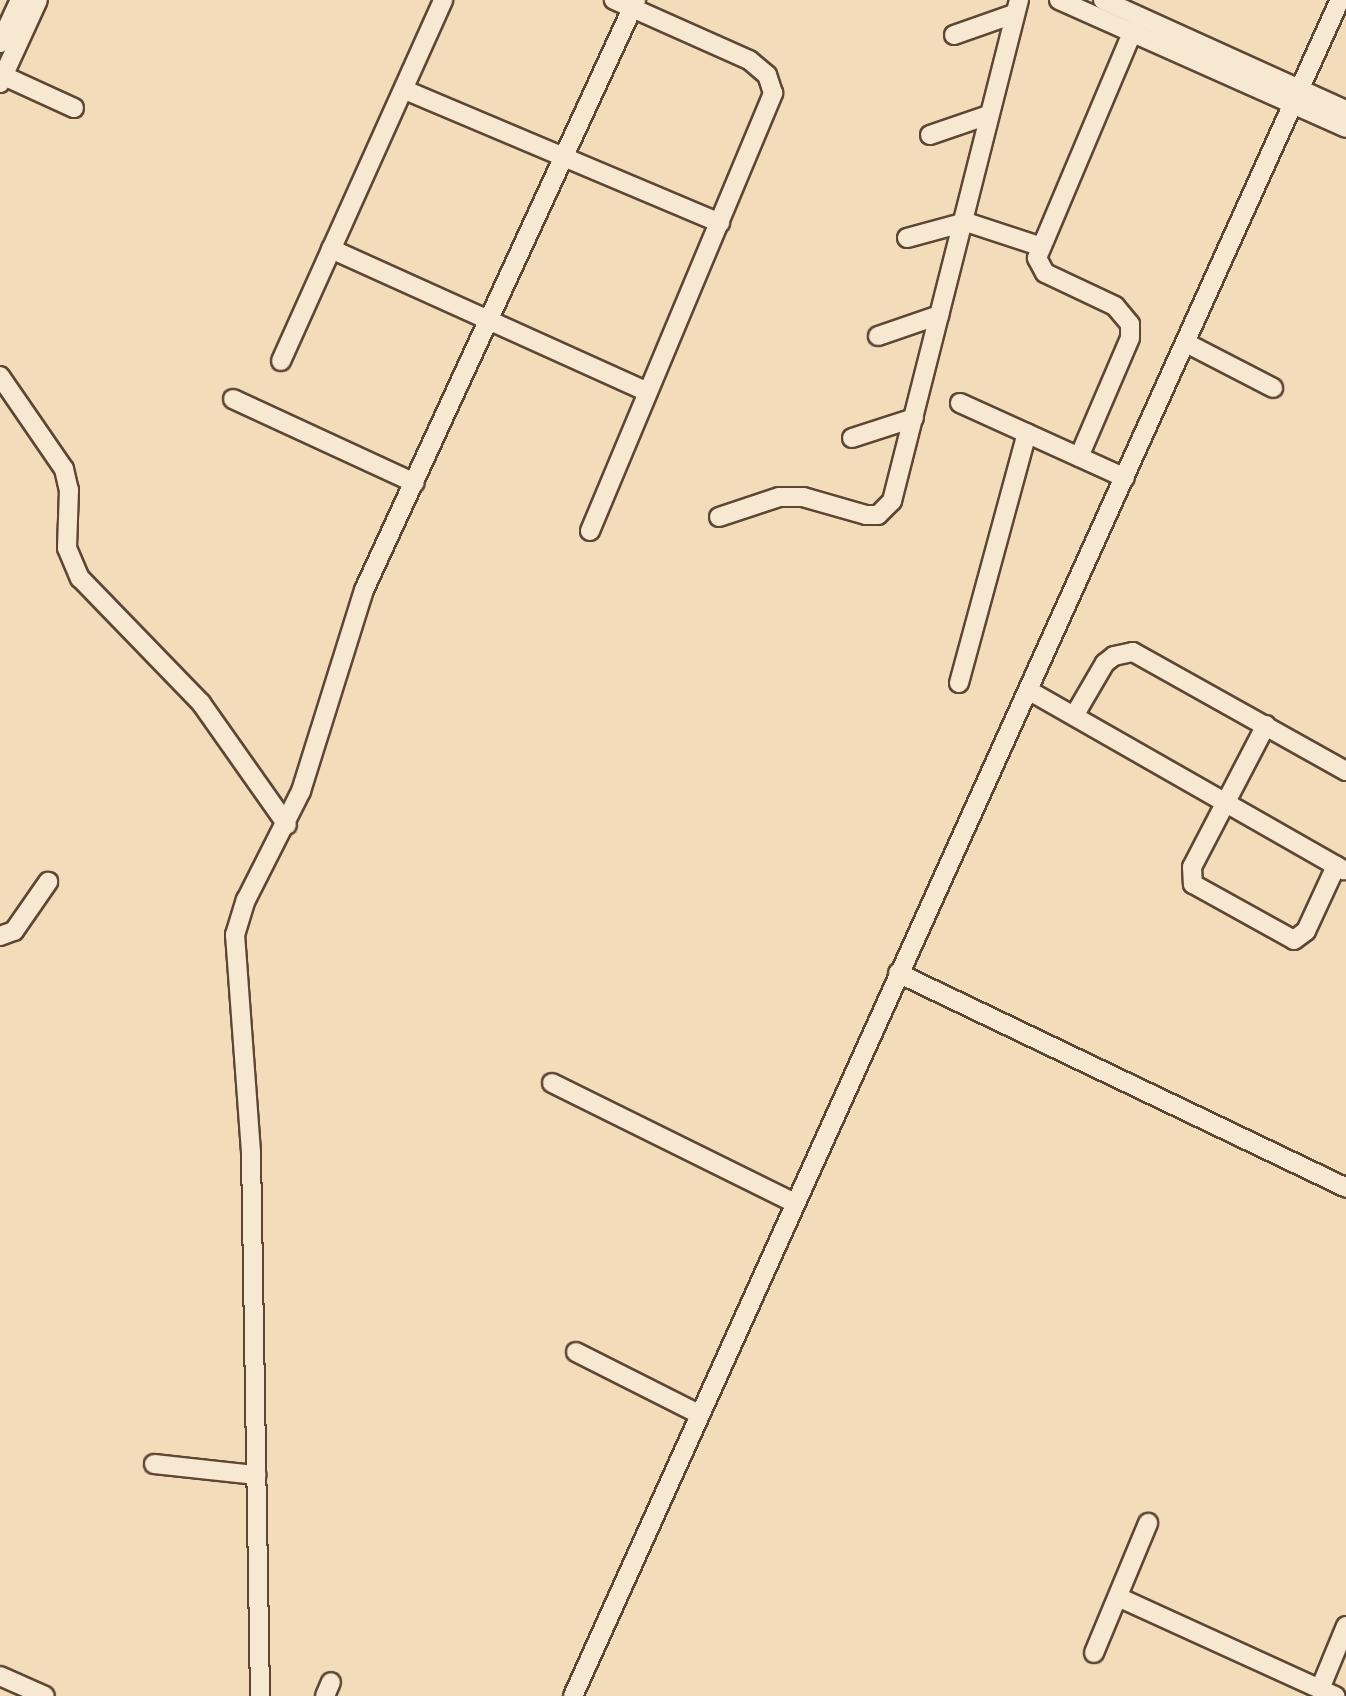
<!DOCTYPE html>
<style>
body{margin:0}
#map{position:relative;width:1346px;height:1696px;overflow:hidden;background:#f3dcba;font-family:"Libre Bodoni",serif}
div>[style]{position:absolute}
.roads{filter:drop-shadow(2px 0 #5e4635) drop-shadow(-2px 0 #5e4635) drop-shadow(0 2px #5e4635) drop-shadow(0 -2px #5e4635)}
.minor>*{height:18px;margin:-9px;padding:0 9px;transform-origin:9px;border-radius:9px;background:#f7e8d2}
span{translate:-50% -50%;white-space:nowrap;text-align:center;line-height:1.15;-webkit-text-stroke:4.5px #f7e8d2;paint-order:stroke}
</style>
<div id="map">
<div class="roads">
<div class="minor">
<i style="left:1059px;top:0;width:314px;rotate:24deg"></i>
<i style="left:1103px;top:0;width:267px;rotate:24.4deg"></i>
<i style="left:954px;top:35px;width:64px;rotate:-19.3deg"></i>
<i style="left:0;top:43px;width:47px;rotate:-65.1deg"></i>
<i style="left:4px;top:76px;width:77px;rotate:24.6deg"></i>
<i style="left:0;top:83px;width:91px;rotate:-65.4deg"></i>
<i style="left:405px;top:90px;width:342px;rotate:22.9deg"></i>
<i style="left:930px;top:135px;width:61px;rotate:-19deg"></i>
<i style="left:907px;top:238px;width:61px;rotate:-15.2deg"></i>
<i style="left:966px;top:222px;width:77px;rotate:18.2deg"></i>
<i style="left:331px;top:249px;width:347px;rotate:24.3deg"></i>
<i style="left:878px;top:336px;width:65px;rotate:-19deg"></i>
<i style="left:1186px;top:343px;width:98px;rotate:27.3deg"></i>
<i style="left:281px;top:361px;width:396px;rotate:-65.8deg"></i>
<i style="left:0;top:376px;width:113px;rotate:55.5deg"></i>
<i style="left:64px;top:469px;width:22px;rotate:77deg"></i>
<i style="left:69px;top:490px;width:58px;rotate:92deg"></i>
<i style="left:67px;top:548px;width:33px;rotate:67deg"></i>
<i style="left:80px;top:578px;width:174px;rotate:45.9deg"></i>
<i style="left:201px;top:703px;width:149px;rotate:54.8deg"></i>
<i style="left:233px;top:399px;width:200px;rotate:24.8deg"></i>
<i style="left:960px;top:403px;width:181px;rotate:24.4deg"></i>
<i style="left:852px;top:438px;width:65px;rotate:-17.9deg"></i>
<i style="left:1079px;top:457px;width:129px;rotate:-66.8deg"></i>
<i style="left:1130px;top:338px;width:14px;rotate:-90deg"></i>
<i style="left:1130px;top:324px;width:23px;rotate:-130deg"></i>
<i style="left:1115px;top:306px;width:77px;rotate:-154.8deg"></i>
<i style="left:1045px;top:273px;width:17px;rotate:-118deg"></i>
<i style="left:1037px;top:258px;width:246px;rotate:-67.1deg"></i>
<i style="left:719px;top:517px;width:63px;rotate:-18.4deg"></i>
<i style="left:779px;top:497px;width:24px"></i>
<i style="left:803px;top:497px;width:66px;rotate:15.9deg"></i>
<i style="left:866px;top:515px;width:12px"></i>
<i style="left:878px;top:515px;width:20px;rotate:-45deg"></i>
<i style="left:892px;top:501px;width:517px;rotate:-75.78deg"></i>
<i style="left:590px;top:531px;width:475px;rotate:-67.3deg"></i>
<i style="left:773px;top:93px;width:19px;rotate:-108deg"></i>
<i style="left:767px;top:75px;width:23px;rotate:-140deg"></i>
<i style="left:749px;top:60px;width:148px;rotate:-156deg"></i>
<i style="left:959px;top:683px;width:259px;rotate:-74.8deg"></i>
<i style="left:1028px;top:690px;width:364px;rotate:29.7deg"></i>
<i style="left:1074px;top:716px;width:61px;rotate:-59.7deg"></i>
<i style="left:1105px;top:663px;width:11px;rotate:-38deg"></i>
<i style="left:1114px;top:656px;width:19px;rotate:-12deg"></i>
<i style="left:1133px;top:652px;width:244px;rotate:29.2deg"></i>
<i style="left:1266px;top:725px;width:160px;rotate:117.5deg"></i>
<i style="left:1192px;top:867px;width:17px;rotate:87deg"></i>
<i style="left:1193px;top:884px;width:115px;rotate:29deg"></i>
<i style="left:1294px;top:940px;width:15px;rotate:-37deg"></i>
<i style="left:1306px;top:931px;width:72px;rotate:-65.2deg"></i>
<i style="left:0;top:936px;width:15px;rotate:-20deg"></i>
<i style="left:14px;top:931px;width:60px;rotate:-55.2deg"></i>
<i style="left:898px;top:973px;width:497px;rotate:25.6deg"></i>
<i style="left:552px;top:1083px;width:271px;rotate:26.3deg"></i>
<i style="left:576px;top:1352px;width:138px;rotate:26.8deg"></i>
<i style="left:154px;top:1464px;width:103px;rotate:6.2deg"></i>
<i style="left:1118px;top:1597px;width:239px;rotate:24.5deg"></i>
<i style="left:1094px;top:1653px;width:141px;rotate:-67.4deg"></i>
<i style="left:0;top:1676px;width:49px;rotate:24deg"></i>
<i style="left:1320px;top:1689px;width:68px;rotate:-67.6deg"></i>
<i style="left:260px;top:1696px;width:544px;rotate:-90.95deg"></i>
<i style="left:251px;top:1152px;width:218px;rotate:-94.2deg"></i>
<i style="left:235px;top:935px;width:37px;rotate:-73deg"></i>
<i style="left:246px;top:900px;width:122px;rotate:-63.2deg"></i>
<i style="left:301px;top:791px;width:211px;rotate:-72.6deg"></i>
<i style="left:364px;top:590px;width:650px;rotate:-65.25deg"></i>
<i style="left:325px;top:1696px;width:15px;rotate:-67deg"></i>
<i style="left:573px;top:1696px;width:1861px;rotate:-65.67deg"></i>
</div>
</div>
</div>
